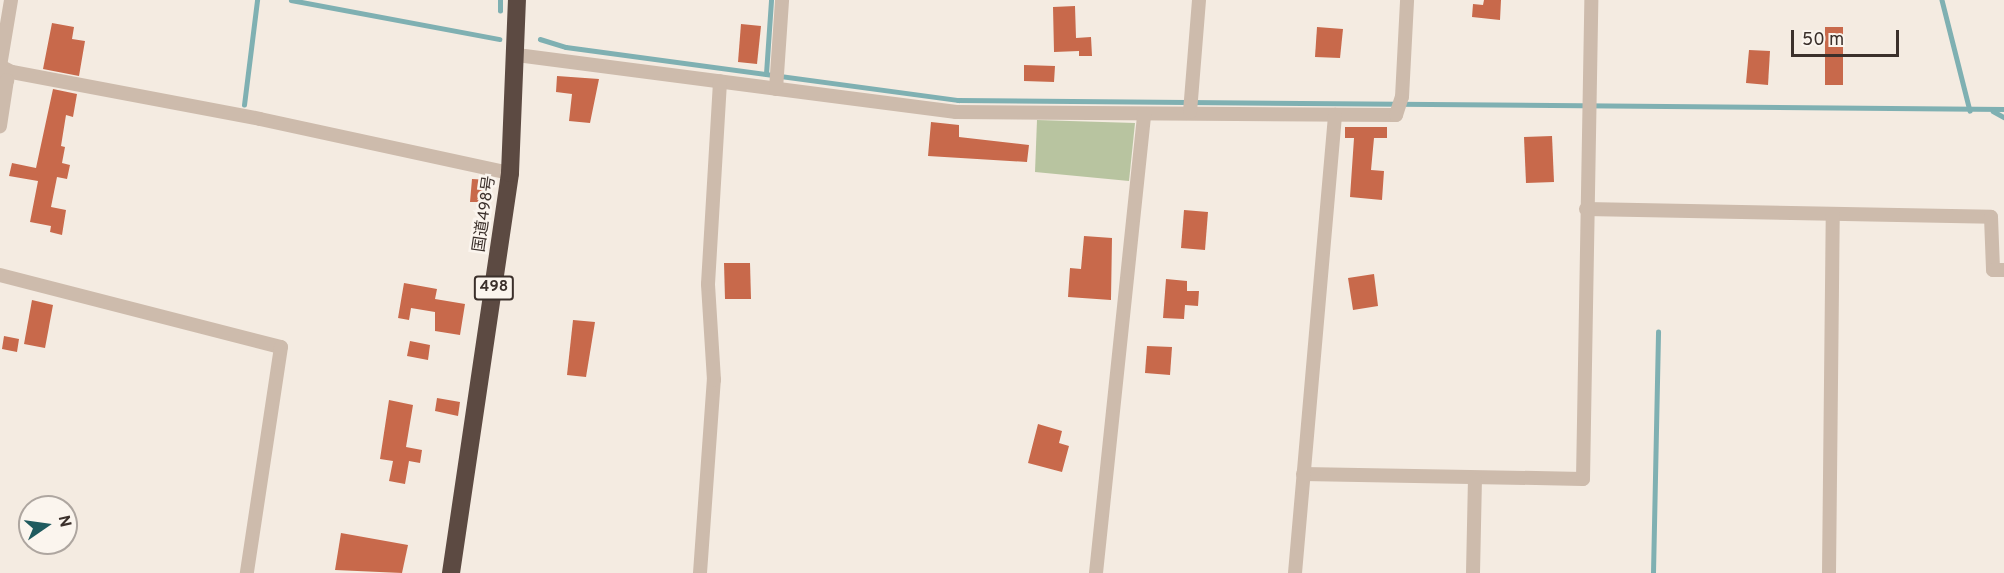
<!DOCTYPE html>
<meta charset="utf-8">
<style>
body{margin:0}
#map{position:relative;width:2004px;height:573px;overflow:hidden;background:#f4ebe1;font-family:Overpass,"Noto Sans JP",sans-serif}
div>[style]{position:absolute}
.green>*{inset:0;background:#b8c4a0}
.stream>*{height:4.5px;margin:-2.25px;padding:0 2.25px;transform-origin:2.25px;border-radius:2.25px;background:#7fb0b2}
.building>*{inset:0;background:#c8694b}
.street>*{height:14px;margin:-7px;padding:0 7px;transform-origin:7px;border-radius:7px;background:#cdbbac}
.highway>*{height:18px;margin:-9px;padding:0 9px;transform-origin:9px;border-radius:9px;background:#5c4a42}
span{translate:-50% -50%;white-space:nowrap;text-align:center;line-height:1.15;-webkit-text-stroke:5px #fbf5ee;paint-order:stroke}
.shield-label span{padding:2px 4px;background:#fbf5ee;border:2px solid;border-radius:4px;-webkit-text-stroke-width:0}
.shield-label{font-size:15px;color:#3b302b;font-weight:700}
.street-label{font-size:16px;color:#3b302b}
.north{position:absolute;left:18px;top:495px;width:60px;height:60px;box-sizing:border-box;background:#fbf5ee;border:2px solid #aea6a0;border-radius:50%;rotate:77deg;font-size:16px;font-weight:700;line-height:24px;text-align:center;color:#3b302b}
.north::after{content:'';display:block;margin:auto;width:21px;height:27px;background:#1f5a5e;clip-path:polygon(50% 0,100% 100%,50% 72%,0 100%)}
.scale{position:absolute;left:1791px;top:30px;width:108px;height:27px;box-sizing:border-box;border:3px solid #3b302b;border-top:0;padding-left:8px;font-size:18px;line-height:21px;white-space:nowrap;color:#3b302b;-webkit-text-stroke:4px #fbf5ee;paint-order:stroke}
</style>
<div id="map">
<div class="green">
<i style="clip-path:polygon(1037px 120px,1135px 123px,1129px 181px,1035px 172px)"></i>
</div>
<div class="stream">
<i style="left:291px;top:0;width:212px;rotate:10.6deg"></i>
<i style="left:1942px;top:0;width:114px;rotate:75.8deg"></i>
<i style="left:500px;top:11px;width:11px;rotate:-90deg"></i>
<i style="left:540px;top:39px;width:27px;rotate:17deg"></i>
<i style="left:566px;top:47px;width:396px;rotate:7.7deg"></i>
<i style="left:958px;top:100px;width:1046px;rotate:0.49deg"></i>
<i style="left:766px;top:74px;width:74px;rotate:-86.1deg"></i>
<i style="left:244px;top:105px;width:106px;rotate:-82.9deg"></i>
<i style="left:1993px;top:111px;width:13px;rotate:29deg"></i>
<i style="left:1653px;top:573px;width:241px;rotate:-88.8deg"></i>
</div>
<div class="building">
<i style="clip-path:polygon(1484px 0,1501px 0,1500px 20px,1472px 17px,1473px 4px,1483px 5px)"></i>
<i style="clip-path:polygon(1075px 6px,1076px 38px,1091px 37px,1092px 56px,1079px 56px,1079px 51px,1054px 52px,1053px 7px)"></i>
<i style="clip-path:polygon(52px 23px,74px 27px,72px 39px,85px 41px,79px 76px,43px 69px)"></i>
<i style="clip-path:polygon(741px 24px,761px 26px,757px 64px,738px 62px)"></i>
<i style="clip-path:polygon(1317px 27px,1343px 29px,1340px 58px,1315px 57px)"></i>
<i style="clip-path:polygon(1825px 27px,1843px 27px,1843px 85px,1825px 85px)"></i>
<i style="clip-path:polygon(1749px 50px,1770px 51px,1768px 85px,1746px 83px)"></i>
<i style="clip-path:polygon(1024px 65px,1055px 66px,1054px 82px,1024px 81px)"></i>
<i style="clip-path:polygon(557px 76px,599px 79px,590px 123px,569px 121px,572px 94px,556px 92px)"></i>
<i style="clip-path:polygon(53px 89px,77px 94px,73px 117px,66px 115px,61px 146px,65px 147px,62px 163px,70px 165px,67px 179px,57px 177px,51px 207px,66px 210px,62px 235px,50px 232px,51px 226px,30px 222px,38px 181px,9px 176px,12px 163px,36px 168px)"></i>
<i style="clip-path:polygon(931px 122px,959px 125px,959px 137px,1029px 145px,1027px 162px,928px 156px)"></i>
<i style="clip-path:polygon(1345px 127px,1387px 127px,1387px 138px,1374px 138px,1371px 170px,1384px 171px,1382px 200px,1350px 197px,1354px 138px,1345px 138px)"></i>
<i style="clip-path:polygon(1552px 136px,1554px 182px,1526px 183px,1524px 137px)"></i>
<i style="clip-path:polygon(472px 179px,491px 180px,488px 216px,477px 215px,478px 202px,470px 202px)"></i>
<i style="clip-path:polygon(1184px 210px,1208px 212px,1205px 250px,1181px 248px)"></i>
<i style="clip-path:polygon(1084px 236px,1112px 238px,1111px 300px,1068px 297px,1070px 268px,1081px 269px)"></i>
<i style="clip-path:polygon(724px 263px,750px 263px,751px 299px,725px 299px)"></i>
<i style="clip-path:polygon(1374px 274px,1378px 306px,1353px 310px,1348px 278px)"></i>
<i style="clip-path:polygon(1166px 279px,1187px 281px,1187px 291px,1199px 291px,1198px 306px,1185px 305px,1184px 319px,1163px 318px)"></i>
<i style="clip-path:polygon(404px 283px,437px 289px,435px 299px,465px 304px,460px 335px,435px 331px,435px 312px,411px 308px,409px 320px,398px 318px)"></i>
<i style="clip-path:polygon(32px 300px,53px 305px,45px 348px,24px 344px)"></i>
<i style="clip-path:polygon(573px 320px,595px 322px,586px 377px,567px 375px)"></i>
<i style="clip-path:polygon(4px 336px,19px 339px,17px 352px,2px 349px)"></i>
<i style="clip-path:polygon(410px 341px,430px 345px,428px 360px,407px 356px)"></i>
<i style="clip-path:polygon(1147px 346px,1172px 347px,1170px 375px,1145px 373px)"></i>
<i style="clip-path:polygon(437px 398px,460px 402px,458px 416px,435px 411px)"></i>
<i style="clip-path:polygon(389px 400px,413px 405px,406px 447px,422px 450px,420px 463px,409px 461px,405px 484px,389px 481px,393px 461px,380px 459px)"></i>
<i style="clip-path:polygon(1038px 424px,1062px 431px,1059px 443px,1069px 446px,1062px 472px,1028px 463px)"></i>
<i style="clip-path:polygon(341px 533px,408px 545px,402px 573px,335px 570px)"></i>
</div>
<div class="street">
<i style="left:517px;top:55px;width:443px;rotate:7.4deg"></i>
<i style="left:956px;top:112px;width:440px;rotate:0.4deg"></i>
<i style="left:1396px;top:115px;width:19px;rotate:-72deg"></i>
<i style="left:1402px;top:97px;width:97px;rotate:-87deg"></i>
<i style="left:0;top:66px;width:13px;rotate:27deg"></i>
<i style="left:12px;top:72px;width:252px;rotate:10.7deg"></i>
<i style="left:260px;top:119px;width:256px;rotate:12.2deg"></i>
<i style="left:0;top:66px;width:67px;rotate:-80.5deg"></i>
<i style="left:0;top:66px;width:16px;rotate:63deg"></i>
<i style="left:7px;top:80px;width:47px;rotate:98.7deg"></i>
<i style="left:776px;top:89px;width:89px;rotate:-86.1deg"></i>
<i style="left:1190px;top:112px;width:112px;rotate:-85.4deg"></i>
<i style="left:1586px;top:209px;width:405px;rotate:1.1deg"></i>
<i style="left:1991px;top:217px;width:53px;rotate:87.8deg"></i>
<i style="left:1993px;top:270px;width:11px"></i>
<i style="left:0;top:275px;width:290px;rotate:14.4deg"></i>
<i style="left:281px;top:347px;width:229px;rotate:98.6deg"></i>
<i style="left:1303px;top:474px;width:280px;rotate:1deg"></i>
<i style="left:1583px;top:479px;width:479px;rotate:-89deg"></i>
<i style="left:700px;top:573px;width:194px;rotate:-85.9deg"></i>
<i style="left:714px;top:380px;width:96px;rotate:-93.6deg"></i>
<i style="left:708px;top:284px;width:203px;rotate:-86.6deg"></i>
<i style="left:1096px;top:573px;width:461px;rotate:-84deg"></i>
<i style="left:1295px;top:573px;width:460px;rotate:-85deg"></i>
<i style="left:1473px;top:573px;width:93px;rotate:-88.8deg"></i>
<i style="left:1829px;top:573px;width:358px;rotate:-89.4deg"></i>
</div>
<div class="highway">
<i style="left:451px;top:573px;width:404px;rotate:-81.6deg"></i>
<i style="left:510px;top:173px;width:173px;rotate:-87.7deg"></i>
</div>
<div class="shield-label">
<span style="left:494px;top:288px">498</span>
</div>
<div class="street-label">
<span style="left:485px;top:214px;rotate:-82deg">国道498号</span>
</div>
<div class="north">N</div>
<div class="scale">50 m</div>
</div>
